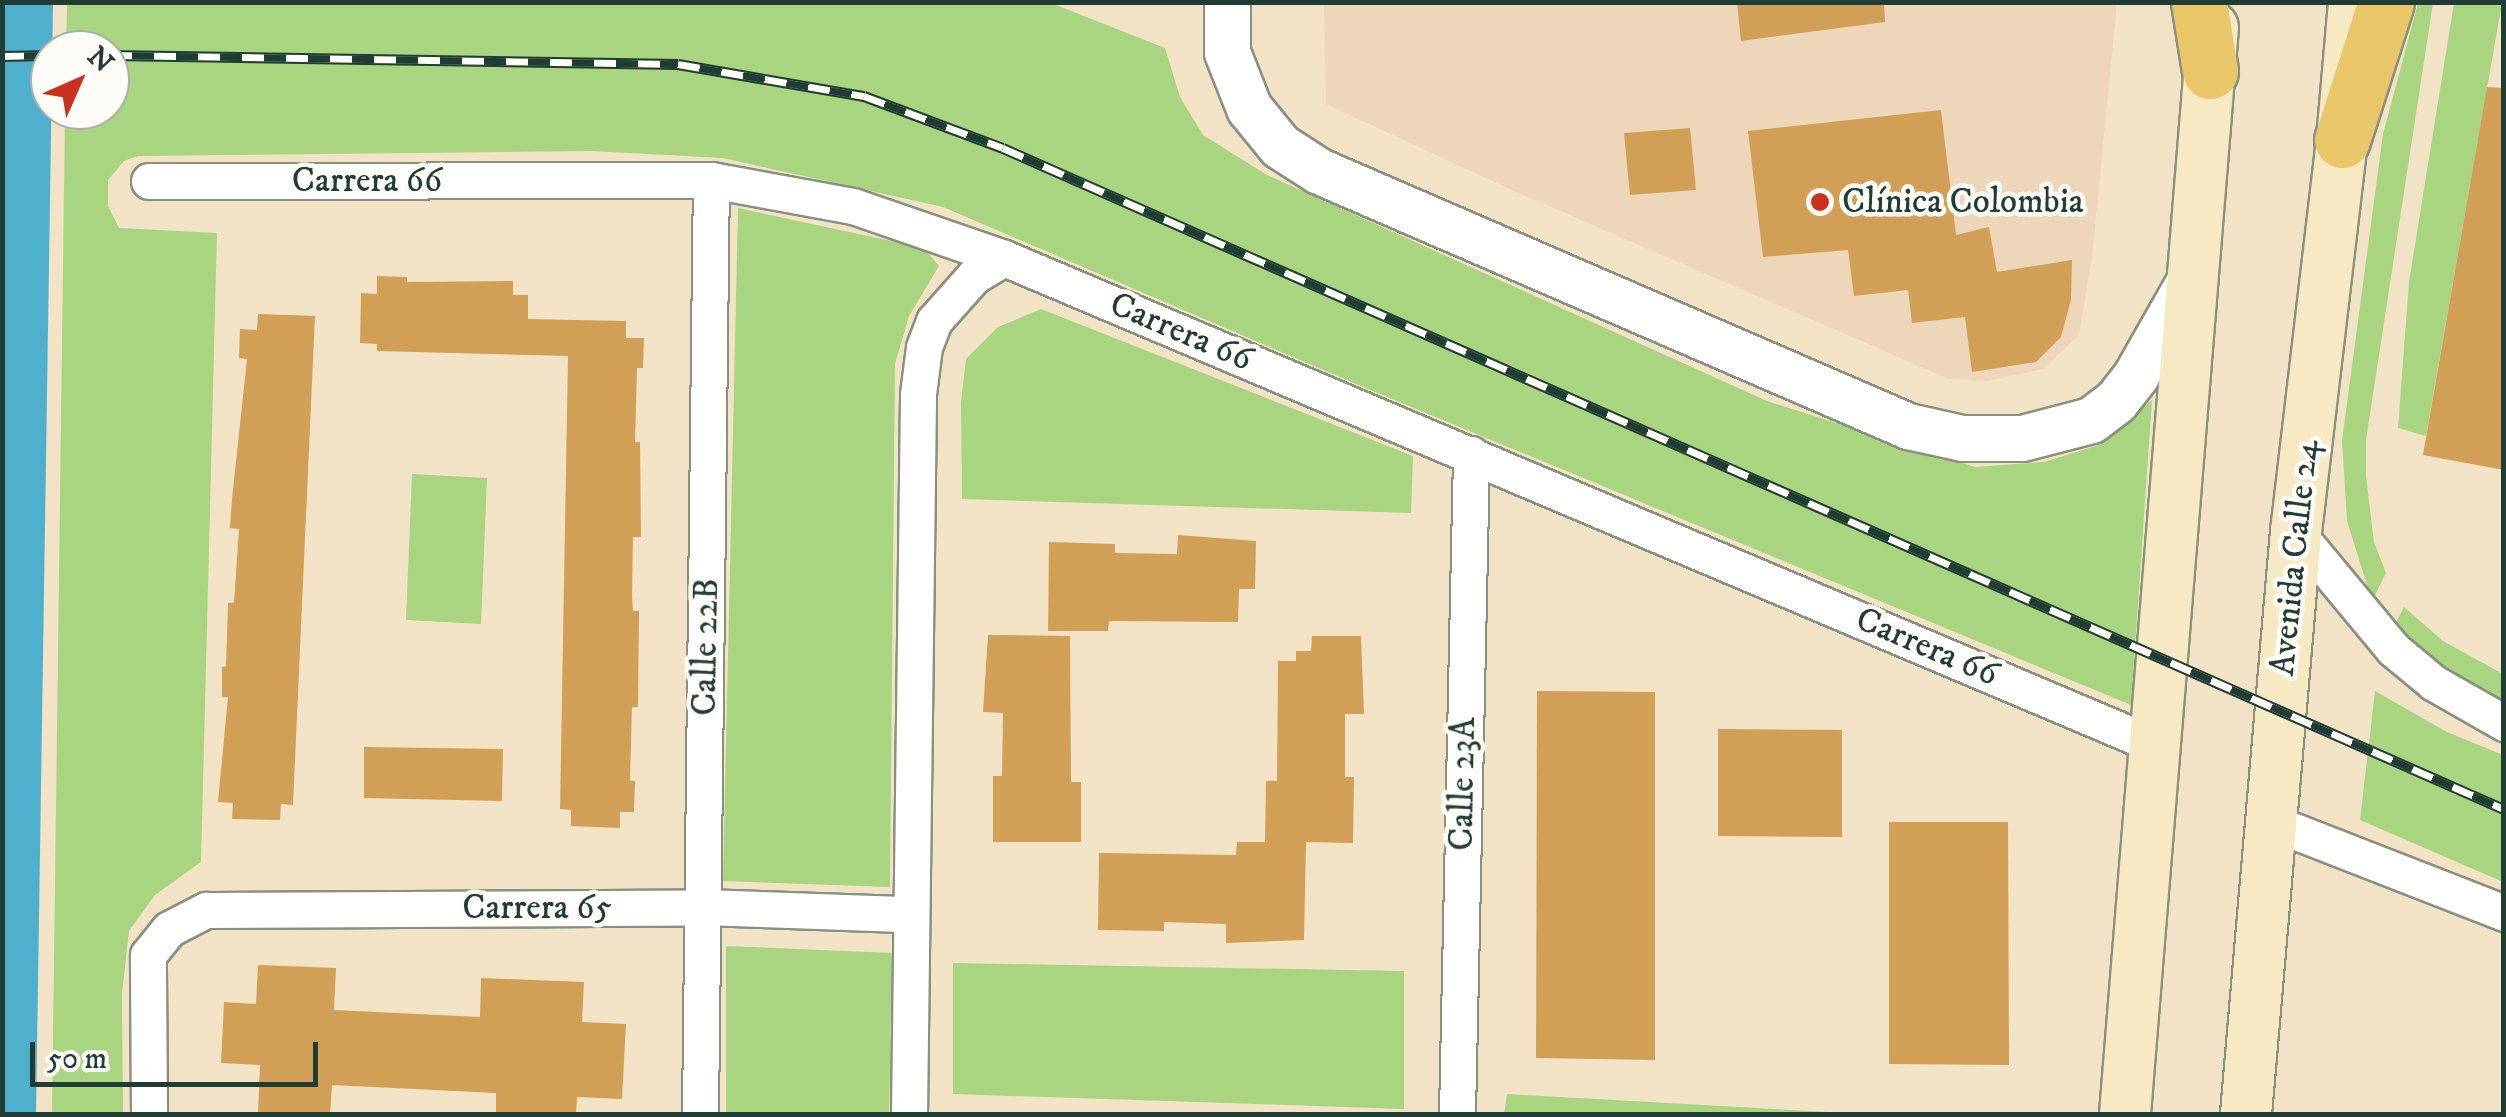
<!DOCTYPE html>
<meta charset="utf-8">
<style>
body{margin:0}
#map{position:relative;width:2506px;height:1117px;overflow:hidden;background:#f2e3c7;font-family:"IM FELL DW Pica",serif}
div>[style]{position:absolute}
.built>*{inset:0;background:#eed6bb}
.green>*{inset:0;background:#a9d581}
.water>*{inset:0;background:#4fb0ce}
.building>*{inset:0;background:#d19f56}
.roads{filter:drop-shadow(2px 0 #88907e) drop-shadow(-2px 0 #88907e) drop-shadow(0 2px #88907e) drop-shadow(0 -2px #88907e)}
.minor>*{height:35px;margin:-17.5px;padding:0 17.5px;transform-origin:17.5px;border-radius:17.5px;background:#fff}
.tertiary>*{height:45px;margin:-22.5px;padding:0 22.5px;transform-origin:22.5px;border-radius:22.5px;background:#fff}
.secondary>*{height:50px;margin:-25px;padding:0 25px;transform-origin:25px;border-radius:25px;background:#f6e9c3}
.primary>*{height:55px;margin:-27.5px;padding:0 27.5px;transform-origin:27.5px;border-radius:27.5px;background:#e9c769}
.rail>*{height:11px;margin-top:-5.5px;transform-origin:0;background:repeating-linear-gradient(90deg,#fdfcf7 0 22px,#1f3d34 0 44px);box-sizing:border-box;border-block:2px solid #1f3d34}
.dots>*{width:28px;height:28px;translate:-50% -50%;box-sizing:border-box;border:5px solid #fdfcf7;border-radius:50%}
span{translate:-50% -50%;white-space:nowrap;text-align:center;line-height:1.15;-webkit-text-stroke:9px #fdfcf7;paint-order:stroke}
.street-label{font-size:35px;color:#1f3d34}
.poi-label{font-size:35px;color:#1f3d34}
.left{translate:0 -50%;text-align:left}
.frame{position:absolute;inset:0;border:5px solid #1f3d34;pointer-events:none}
.north{position:absolute;left:30px;top:30px;width:100px;height:100px;box-sizing:border-box;background:#fdfcf7;border:2px solid #a4b0a9;border-radius:50%;rotate:45deg;font-size:28px;font-weight:700;line-height:40px;text-align:center;color:#1f3d34}
.north::after{content:'';display:block;margin:auto;width:35px;height:45px;background:#c8321e;clip-path:polygon(50% 0,100% 100%,50% 72%,0 100%)}
.scale{position:absolute;left:30px;top:1042px;width:288px;height:45px;box-sizing:border-box;border:5px solid #1f3d34;border-top:0;padding-left:12px;font-size:30px;line-height:35px;white-space:nowrap;color:#1f3d34;-webkit-text-stroke:8px #fdfcf7;paint-order:stroke}
</style>
<div id="map">
<div class="built">
<i style="clip-path:polygon(1324px 3px,2117px 3px,2092px 259px,2079px 335px,2043px 369px,1987px 381px,1949px 379px,1514px 191px,1326px 104px)"></i>
</div>
<div class="green">
<i style="clip-path:polygon(174px 2px,1051px 3px,1165px 48px,1180px 97px,1203px 135px,1267px 175px,1767px 401px,1975px 467px,2044px 462px,2099px 445px,2152px 400px,2131px 705px,1356px 384px,943px 207px,723px 158px,591px 151px,138px 156px,124px 161px,108px 180px,108px 206px,119px 228px,217px 233px,201px 862px,155px 895px,129px 931px,122px 993px,123px 1114px,52px 1114px,65px 110px,110px 110px,110px 50px,66px 50px,67px 3px)"></i>
<i style="clip-path:polygon(2418px 3px,2433px 3px,2366px 440px,2366px 476px,2374px 542px,2386px 573px,2372px 601px,2347px 521px,2342px 441px,2383px 134px)"></i>
<i style="clip-path:polygon(2454px 3px,2502px 3px,2426px 436px,2398px 428px,2409px 282px)"></i>
<i style="clip-path:polygon(738px 208px,924px 248px,939px 266px,909px 316px,895px 364px,890px 887px,723px 881px)"></i>
<i style="clip-path:polygon(1041px 309px,1413px 456px,1411px 513px,962px 499px,961px 402px,966px 359px,998px 327px)"></i>
<i style="clip-path:polygon(412px 474px,487px 478px,481px 624px,406px 620px)"></i>
<i style="clip-path:polygon(2404px 607px,2443px 641px,2503px 674px,2503px 703px,2432px 664px,2392px 630px)"></i>
<i style="clip-path:polygon(2375px 691px,2447px 732px,2503px 755px,2503px 882px,2360px 820px)"></i>
<i style="clip-path:polygon(726px 946px,892px 953px,889px 1114px,726px 1114px)"></i>
<i style="clip-path:polygon(953px 963px,1404px 971px,1404px 1109px,953px 1094px)"></i>
<i style="clip-path:polygon(1507px 1094px,1863px 1114px,1504px 1114px)"></i>
</div>
<div class="water">
<i style="clip-path:polygon(2px 3px,53px 3px,36px 1114px,2px 1114px)"></i>
</div>
<div class="building">
<i style="clip-path:polygon(1737px 2px,1884px 2px,1885px 22px,1741px 41px)"></i>
<i style="clip-path:polygon(2487px 87px,2504px 88px,2504px 470px,2423px 455px)"></i>
<i style="clip-path:polygon(1941px 110px,1956px 235px,1989px 227px,1997px 272px,2072px 260px,2071px 300px,2061px 337px,2036px 362px,1972px 372px,1965px 317px,1912px 323px,1908px 290px,1854px 296px,1848px 250px,1763px 257px,1748px 131px)"></i>
<i style="clip-path:polygon(1690px 128px,1696px 190px,1630px 195px,1624px 133px)"></i>
<i style="clip-path:polygon(377px 276px,407px 277px,407px 282px,513px 281px,513px 295px,528px 295px,528px 319px,626px 321px,626px 338px,644px 338px,643px 368px,637px 368px,635px 442px,640px 442px,641px 537px,633px 537px,632px 595px,633px 611px,639px 611px,638px 707px,632px 707px,630px 781px,635px 781px,634px 812px,620px 812px,620px 828px,571px 826px,571px 810px,560px 809px,568px 356px,377px 351px,377px 344px,360px 343px,361px 293px,377px 294px)"></i>
<i style="clip-path:polygon(258px 314px,315px 316px,293px 805px,281px 804px,280px 820px,232px 819px,233px 803px,218px 802px,228px 697px,222px 697px,222px 667px,226px 667px,228px 603px,234px 603px,239px 529px,230px 528px,232px 499px,247px 359px,239px 358px,240px 329px,257px 330px)"></i>
<i style="clip-path:polygon(1178px 535px,1256px 541px,1255px 589px,1239px 589px,1238px 622px,1109px 621px,1108px 631px,1048px 631px,1049px 542px,1115px 544px,1115px 553px,1177px 554px)"></i>
<i style="clip-path:polygon(988px 635px,1070px 636px,1071px 782px,1081px 782px,1081px 842px,993px 842px,993px 776px,1002px 776px,1003px 713px,983px 712px)"></i>
<i style="clip-path:polygon(1312px 636px,1361px 636px,1364px 714px,1345px 714px,1345px 777px,1354px 777px,1353px 843px,1306px 842px,1304px 940px,1226px 943px,1226px 924px,1164px 922px,1164px 931px,1098px 930px,1099px 853px,1236px 855px,1237px 842px,1265px 842px,1266px 781px,1277px 781px,1278px 661px,1296px 661px,1296px 651px,1311px 651px)"></i>
<i style="clip-path:polygon(1537px 691px,1655px 692px,1655px 1060px,1536px 1058px)"></i>
<i style="clip-path:polygon(1718px 729px,1842px 730px,1842px 837px,1718px 836px)"></i>
<i style="clip-path:polygon(364px 747px,503px 749px,502px 801px,364px 798px)"></i>
<i style="clip-path:polygon(1889px 822px,2008px 822px,2009px 1065px,1889px 1064px)"></i>
<i style="clip-path:polygon(258px 965px,336px 968px,334px 1010px,480px 1017px,481px 978px,584px 982px,582px 1022px,626px 1024px,622px 1099px,577px 1097px,576px 1114px,496px 1114px,496px 1093px,332px 1085px,330px 1114px,258px 1114px,260px 1065px,221px 1063px,224px 1002px,256px 1004px)"></i>
</div>
<div class="roads">
<div class="minor">
<i style="left:149px;top:181px;width:562px;rotate:-0.1deg"></i>
<i style="left:711px;top:180px;width:144px;rotate:10.4deg"></i>
<i style="left:853px;top:206px;width:160px;rotate:19deg"></i>
<i style="left:1004px;top:258px;width:1250px;rotate:22.93deg"></i>
<i style="left:2296px;top:532px;width:152px;rotate:50.3deg"></i>
<i style="left:2393px;top:649px;width:53px;rotate:39.7deg"></i>
<i style="left:2434px;top:683px;width:81px;rotate:29.7deg"></i>
<i style="left:2271px;top:822px;width:250px;rotate:21.3deg"></i>
<i style="left:149px;top:1114px;width:159px;rotate:-90.4deg"></i>
<i style="left:148px;top:955px;width:33px;rotate:-51deg"></i>
<i style="left:169px;top:929px;width:42px;rotate:-27.2deg"></i>
<i style="left:206px;top:910px;width:498px;rotate:-0.3deg"></i>
<i style="left:704px;top:907px;width:205px;rotate:2deg"></i>
<i style="left:700px;top:1114px;width:934px;rotate:-89.33deg"></i>
<i style="left:909px;top:1114px;width:720px;rotate:-89.28deg"></i>
<i style="left:918px;top:394px;width:47px;rotate:-82.7deg"></i>
<i style="left:924px;top:347px;width:28px;rotate:-69deg"></i>
<i style="left:934px;top:321px;width:60px;rotate:-48.4deg"></i>
<i style="left:974px;top:276px;width:35px;rotate:-31deg"></i>
<i style="left:1457px;top:1114px;width:660px;rotate:-88.78deg"></i>
</div>
<div class="tertiary">
<i style="left:1227px;top:2px;width:50px;rotate:90deg"></i>
<i style="left:1227px;top:52px;width:60px;rotate:68.6deg"></i>
<i style="left:1249px;top:108px;width:49px;rotate:50.8deg"></i>
<i style="left:1280px;top:146px;width:46px;rotate:32.7deg"></i>
<i style="left:1319px;top:171px;width:642px;rotate:23.41deg"></i>
<i style="left:1908px;top:426px;width:55px;rotate:12.5deg"></i>
<i style="left:1962px;top:438px;width:60px"></i>
<i style="left:2022px;top:438px;width:71px;rotate:-14.6deg"></i>
<i style="left:2091px;top:420px;width:31px;rotate:-37deg"></i>
<i style="left:2116px;top:401px;width:33px;rotate:-52deg"></i>
<i style="left:2136px;top:375px;width:112px;rotate:-60.4deg"></i>
</div>
<div class="secondary">
<i style="left:2125px;top:1114px;width:1090px;rotate:-85.37deg"></i>
<i style="left:2246px;top:1114px;width:584px;rotate:-85.09deg"></i>
<i style="left:2296px;top:532px;width:395px;rotate:-83.3deg"></i>
<i style="left:2342px;top:140px;width:139px;rotate:-85deg"></i>
</div>
<div class="primary">
<i style="left:2199px;top:2px;width:70px;rotate:80.9deg"></i>
<i style="left:2342px;top:140px;width:145px;rotate:-72.3deg"></i>
</div>
</div>
<div class="rail">
<i style="left:110px;top:55px;width:568px;rotate:0.91deg"></i>
<i style="left:678px;top:64px;width:189px;rotate:9.8deg"></i>
<i style="left:864px;top:96px;width:148px;rotate:20.5deg"></i>
<i style="left:1003px;top:148px;width:1640px;rotate:23.77deg"></i>
<i style="left:2px;top:56px;width:48px;rotate:-1.2deg"></i>
</div>
<div class="dots">
<i style="left:1820px;top:202px;background:#c8321e"></i>
</div>
<div class="street-label">
<span style="left:367px;top:181px">Carrera 66</span>
<span style="left:1181px;top:332px;rotate:23deg">Carrera 66</span>
<span style="left:2295px;top:558px;rotate:-84deg">Avenida Calle 24</span>
<span style="left:706px;top:647px;rotate:-89deg">Calle 22B</span>
<span style="left:1927px;top:647px;rotate:23deg">Carrera 66</span>
<span style="left:1463px;top:784px;rotate:-89deg">Calle 23A</span>
<span style="left:537px;top:908px">Carrera 65</span>
</div>
<div class="poi-label">
<span class="left" style="left:1842px;top:202px">Clínica Colombia</span>
</div>
<div class="frame"></div>
<div class="north">N</div>
<div class="scale">50 m</div>
</div>
